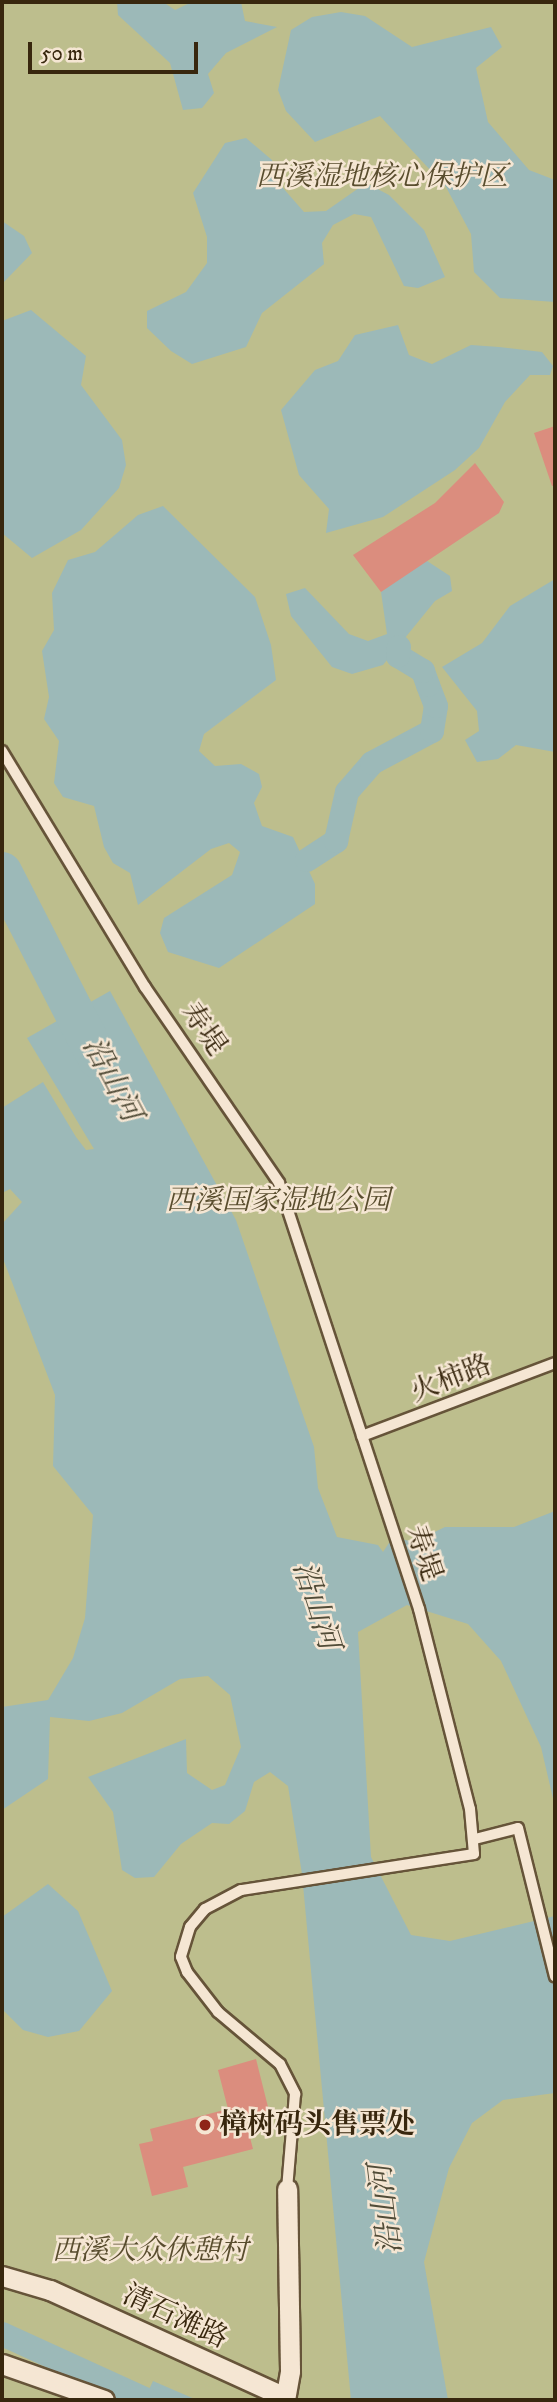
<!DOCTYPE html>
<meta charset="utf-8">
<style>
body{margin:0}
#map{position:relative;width:557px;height:2402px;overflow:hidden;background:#efd9bb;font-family:"IM FELL DW Pica","Noto Serif SC",serif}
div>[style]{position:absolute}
.green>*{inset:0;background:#bdbe8d}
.water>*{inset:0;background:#9cb9b8}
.canal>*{height:24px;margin:-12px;padding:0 12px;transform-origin:12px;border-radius:12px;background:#9cb9b8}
.river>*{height:40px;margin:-20px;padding:0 20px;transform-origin:20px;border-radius:20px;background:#9cb9b8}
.building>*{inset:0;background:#db8d7e}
.roads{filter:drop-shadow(2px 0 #665439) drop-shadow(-2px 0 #665439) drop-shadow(0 2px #665439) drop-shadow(0 -2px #665439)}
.lane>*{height:10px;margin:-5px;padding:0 5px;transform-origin:5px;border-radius:5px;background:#f5e6d3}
.street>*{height:19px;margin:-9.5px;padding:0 9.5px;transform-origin:9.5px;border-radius:9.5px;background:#f5e6d3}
.dots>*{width:19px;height:19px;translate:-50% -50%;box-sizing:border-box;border:4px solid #f5e6d3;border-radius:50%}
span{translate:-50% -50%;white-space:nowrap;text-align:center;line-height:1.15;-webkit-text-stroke:5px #f5e6d3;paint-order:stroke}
.park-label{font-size:28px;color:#594d2e;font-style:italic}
.street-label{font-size:28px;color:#38270e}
.poi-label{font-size:28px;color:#38270e;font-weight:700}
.left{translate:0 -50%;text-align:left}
.water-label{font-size:30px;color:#514c38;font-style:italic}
.frame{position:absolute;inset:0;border:4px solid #38270e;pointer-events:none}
.scale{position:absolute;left:28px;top:42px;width:170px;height:32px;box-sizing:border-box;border:4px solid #38270e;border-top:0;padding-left:9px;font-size:21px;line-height:24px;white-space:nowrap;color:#38270e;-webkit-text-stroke:5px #f5e6d3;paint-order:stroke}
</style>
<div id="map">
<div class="green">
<i style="clip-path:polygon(2px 2px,555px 2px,555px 2400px,2px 2400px)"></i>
</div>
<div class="water">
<i style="clip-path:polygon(117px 2px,163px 2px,175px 10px,192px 2px,241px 2px,245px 21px,277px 27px,226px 53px,208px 74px,214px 93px,202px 108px,183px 110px,170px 63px,118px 15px)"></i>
<i style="clip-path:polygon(341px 12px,365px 16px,412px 47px,491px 27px,502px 47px,476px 68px,488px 122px,529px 170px,555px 180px,555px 302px,500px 298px,474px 272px,471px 234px,446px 187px,380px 116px,315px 142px,286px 111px,278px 90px,291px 30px,312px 17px)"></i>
<i style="clip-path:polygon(246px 138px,272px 160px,283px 188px,304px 212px,326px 211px,366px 183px,389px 195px,424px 230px,445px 277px,418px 288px,404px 286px,371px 217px,354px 214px,333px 225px,322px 243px,324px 264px,262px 313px,246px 347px,192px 364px,171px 351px,147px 328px,147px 311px,186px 292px,207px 263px,207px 237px,193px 193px,225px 143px)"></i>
<i style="clip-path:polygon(2px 221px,24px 236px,32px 253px,2px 284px)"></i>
<i style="clip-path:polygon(31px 310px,86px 356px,81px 385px,122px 440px,126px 465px,119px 488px,81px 530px,32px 558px,2px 533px,2px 321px)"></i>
<i style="clip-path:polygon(398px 325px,409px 355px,432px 364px,471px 345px,499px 347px,542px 352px,553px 366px,550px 375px,530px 375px,505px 402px,479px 448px,455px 470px,383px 517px,326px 533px,329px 509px,299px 475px,281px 410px,315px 370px,338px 361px,355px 335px)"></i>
<i style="clip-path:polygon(163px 506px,255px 597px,271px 645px,276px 680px,204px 734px,199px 751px,215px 766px,241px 764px,259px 774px,262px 787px,254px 803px,262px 826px,293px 837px,315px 884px,315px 904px,219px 968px,168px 952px,160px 933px,164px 918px,232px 875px,240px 852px,229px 843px,211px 849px,138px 905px,130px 873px,113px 863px,104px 847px,94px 806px,63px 797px,54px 783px,59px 741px,44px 719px,49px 697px,42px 651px,54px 630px,52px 593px,68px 560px,95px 552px,138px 515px)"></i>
<i style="clip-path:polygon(424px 559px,450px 576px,452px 591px,435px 601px,383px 665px,352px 674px,332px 667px,291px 616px,286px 594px,305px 588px,349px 634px,368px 641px,387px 634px,381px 592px)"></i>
<i style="clip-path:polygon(555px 579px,555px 752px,516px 745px,498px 759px,477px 762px,465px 740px,479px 731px,477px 711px,442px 667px,482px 643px,510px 606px)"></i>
<i style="clip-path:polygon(110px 991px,236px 1220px,314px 1447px,318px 1488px,337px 1537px,378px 1545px,383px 1552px,393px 1537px,414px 1542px,445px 1527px,514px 1527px,555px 1511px,555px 1807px,541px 1747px,501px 1661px,468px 1624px,407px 1605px,358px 1632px,371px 1857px,411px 1935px,450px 1941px,555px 1916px,555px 2093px,503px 2100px,472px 2123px,449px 2168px,424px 2262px,448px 2400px,351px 2400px,302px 1874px,288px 1786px,270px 1772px,254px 1782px,245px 1811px,229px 1824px,212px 1823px,181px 1844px,154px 1877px,135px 1878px,122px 1870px,113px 1812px,88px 1777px,186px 1739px,187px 1773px,212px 1790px,225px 1785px,241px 1747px,230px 1695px,208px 1676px,180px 1679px,122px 1713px,89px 1721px,50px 1717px,48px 1779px,2px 1810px,2px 1707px,48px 1700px,73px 1658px,85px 1618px,93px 1515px,53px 1466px,55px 1395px,2px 1256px,2px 1224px,22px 1202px,10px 1189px,2px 1193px,2px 1108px,43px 1082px,76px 1137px,86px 1150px,94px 1149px,27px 1038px)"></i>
<i style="clip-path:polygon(48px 1884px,78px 1911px,112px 1991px,79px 2031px,48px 2037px,23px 2030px,2px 2009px,2px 1917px)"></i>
<i style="clip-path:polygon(153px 2381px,197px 2400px,144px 2400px)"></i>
</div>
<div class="canal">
<i style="left:307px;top:860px;width:35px;rotate:-33deg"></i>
<i style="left:336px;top:841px;width:50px;rotate:-77.3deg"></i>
<i style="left:347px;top:792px;width:38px;rotate:-49deg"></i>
<i style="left:372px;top:763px;width:68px;rotate:-28.1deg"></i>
<i style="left:432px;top:731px;width:25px;rotate:-81deg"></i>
<i style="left:436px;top:706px;width:22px;rotate:-111deg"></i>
<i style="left:428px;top:685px;width:15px;rotate:-110deg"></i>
<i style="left:423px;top:671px;width:29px;rotate:-149deg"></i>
<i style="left:398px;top:656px;width:9px;rotate:-84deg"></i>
<i style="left:2px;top:2334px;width:159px;rotate:24.5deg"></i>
</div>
<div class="river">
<i style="left:2px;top:872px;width:210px;rotate:62.8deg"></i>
</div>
<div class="building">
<i style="clip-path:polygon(555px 426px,555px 485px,552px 486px,534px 433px)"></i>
<i style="clip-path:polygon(475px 463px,504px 502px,499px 513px,381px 592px,353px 555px,435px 503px)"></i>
<i style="clip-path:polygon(256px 2059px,270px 2115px,246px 2122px,253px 2149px,183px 2167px,188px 2187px,152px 2196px,139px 2144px,153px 2141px,150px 2129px,228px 2109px,218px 2070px)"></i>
</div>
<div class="roads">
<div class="lane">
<i style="left:2px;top:751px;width:276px;rotate:58.8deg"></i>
<i style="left:145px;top:987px;width:237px;rotate:55.6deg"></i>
<i style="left:279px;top:1183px;width:448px;rotate:71.8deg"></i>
<i style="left:419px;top:1609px;width:206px;rotate:75.7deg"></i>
<i style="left:470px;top:1809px;width:45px;rotate:84.9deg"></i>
<i style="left:474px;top:1854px;width:236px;rotate:171.2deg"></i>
<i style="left:241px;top:1890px;width:41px;rotate:152.2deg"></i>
<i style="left:205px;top:1909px;width:23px;rotate:130deg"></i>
<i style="left:190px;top:1927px;width:31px;rotate:107deg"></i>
<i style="left:181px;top:1957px;width:16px;rotate:68deg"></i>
<i style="left:187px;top:1972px;width:51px;rotate:52.2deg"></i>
<i style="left:218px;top:2012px;width:81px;rotate:40deg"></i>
<i style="left:280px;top:2064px;width:34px;rotate:63deg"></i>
<i style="left:295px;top:2094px;width:95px;rotate:94.8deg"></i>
<i style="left:362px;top:1436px;width:206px;rotate:-20.7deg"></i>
<i style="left:475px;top:1839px;width:44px;rotate:-14.3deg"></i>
<i style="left:518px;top:1828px;width:153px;rotate:76deg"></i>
</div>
<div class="street">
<i style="left:2px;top:2276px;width:50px;rotate:16.3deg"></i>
<i style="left:50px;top:2290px;width:258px;rotate:24.5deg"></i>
<i style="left:2px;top:2364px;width:108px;rotate:19.4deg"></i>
<i style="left:285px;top:2400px;width:29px;rotate:-80deg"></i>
<i style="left:290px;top:2371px;width:182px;rotate:-90.9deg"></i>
</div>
</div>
<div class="dots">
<i style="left:205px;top:2125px;background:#8f2418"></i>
</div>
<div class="park-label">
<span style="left:382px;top:177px">西溪湿地核心保护区</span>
<span style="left:278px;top:1201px">西溪国家湿地公园</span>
<span style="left:150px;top:2251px">西溪大众休憩村</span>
</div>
<div class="street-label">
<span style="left:203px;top:1029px;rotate:55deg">寿堤</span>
<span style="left:451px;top:1379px;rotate:-21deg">火柿路</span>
<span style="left:423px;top:1553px;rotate:71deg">寿堤</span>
<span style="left:175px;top:2317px;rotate:25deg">清石滩路</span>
</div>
<div class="poi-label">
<span class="left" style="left:219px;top:2125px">樟树码头售票处</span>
</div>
<div class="water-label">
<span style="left:111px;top:1080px;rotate:62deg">沿山河</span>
<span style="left:315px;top:1606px;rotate:72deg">沿山河</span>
<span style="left:387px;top:2209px;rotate:-97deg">沿山河</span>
</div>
<div class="frame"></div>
<div class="scale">50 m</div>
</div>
